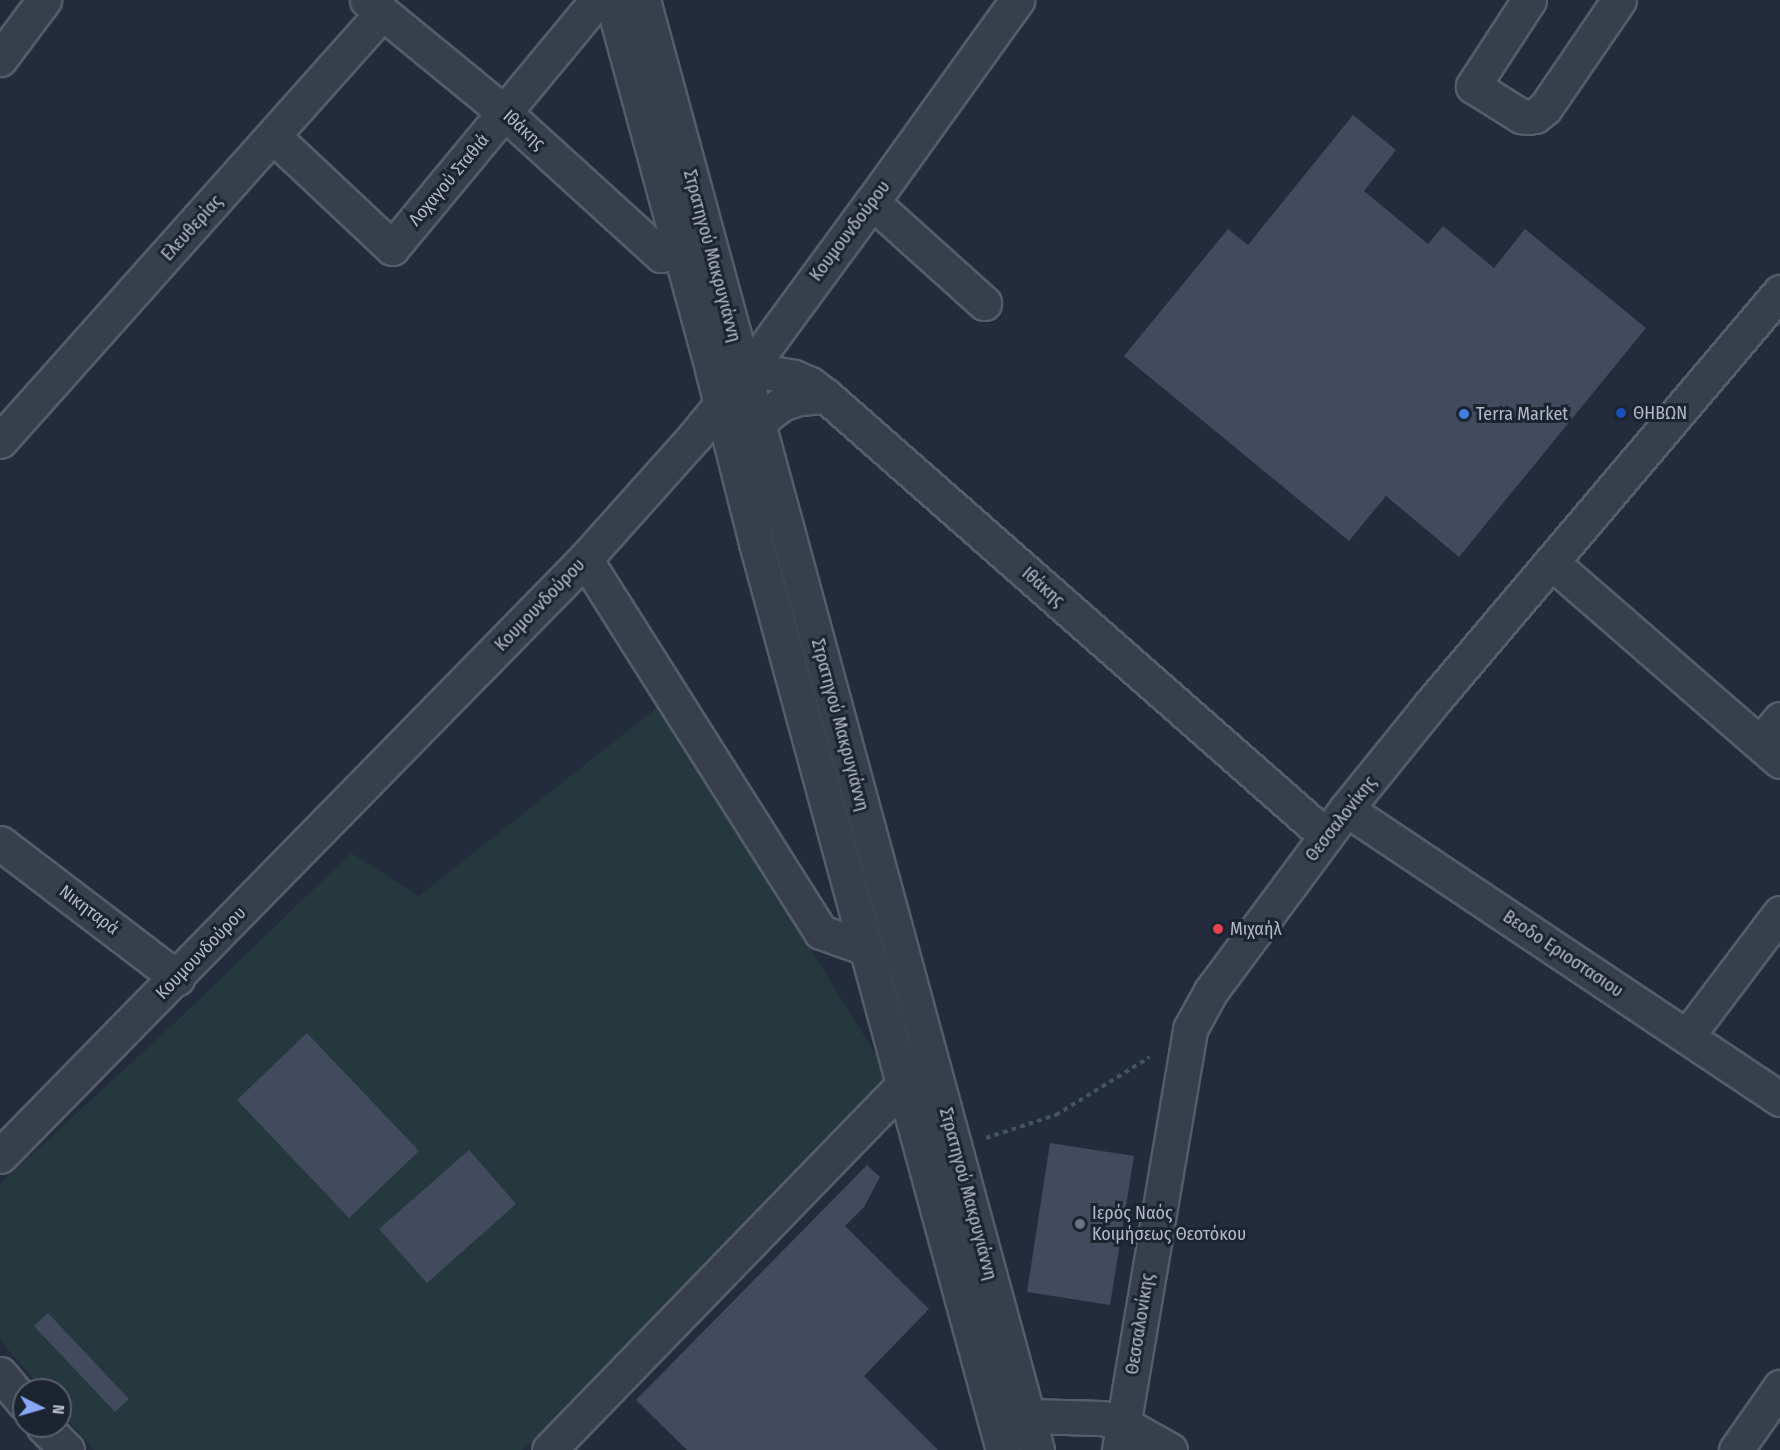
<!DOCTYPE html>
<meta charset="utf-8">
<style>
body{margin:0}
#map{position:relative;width:1780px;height:1450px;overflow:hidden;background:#232c3c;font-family:"Fira Sans Condensed",sans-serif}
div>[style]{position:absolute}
.green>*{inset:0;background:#25383d}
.building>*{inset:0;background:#424b5e}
.path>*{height:4px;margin-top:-2px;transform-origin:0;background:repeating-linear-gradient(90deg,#43555a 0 4.5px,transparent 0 9px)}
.roads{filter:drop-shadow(2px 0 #555c6a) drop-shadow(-2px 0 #555c6a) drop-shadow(0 2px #555c6a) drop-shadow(0 -2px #555c6a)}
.minor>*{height:33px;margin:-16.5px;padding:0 16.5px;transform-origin:16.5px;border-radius:16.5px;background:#373e4c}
.dots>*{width:16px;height:16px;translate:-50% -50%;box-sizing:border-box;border:3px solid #1c2331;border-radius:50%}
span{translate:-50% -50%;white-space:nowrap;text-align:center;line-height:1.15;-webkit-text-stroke:6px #1c2331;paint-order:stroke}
.street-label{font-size:18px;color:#b3b9c8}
.poi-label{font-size:18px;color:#b3b9c8}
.left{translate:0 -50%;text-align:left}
.north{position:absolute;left:12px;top:1378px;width:60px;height:60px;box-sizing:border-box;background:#1c2331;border:2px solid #585f6d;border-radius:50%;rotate:95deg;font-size:16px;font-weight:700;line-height:24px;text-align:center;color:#b3b9c8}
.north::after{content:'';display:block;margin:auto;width:21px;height:27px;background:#89a8f7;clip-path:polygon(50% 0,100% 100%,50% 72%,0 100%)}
</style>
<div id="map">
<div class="green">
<i style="clip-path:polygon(659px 706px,893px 1082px,523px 1450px,94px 1450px,60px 1411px,60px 1390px,43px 1390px,0 1340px,0 1184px,182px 1016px,351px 853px,419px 896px)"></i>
</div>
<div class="building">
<i style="clip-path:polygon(1353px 115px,1396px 150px,1364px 191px,1428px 244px,1443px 226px,1494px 268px,1525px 229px,1646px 328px,1459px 557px,1386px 496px,1349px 541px,1124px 356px,1228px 229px,1248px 245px)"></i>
<i style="clip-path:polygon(307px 1033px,419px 1151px,349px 1218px,237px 1100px)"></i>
<i style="clip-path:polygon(1050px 1143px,1134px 1156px,1110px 1305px,1027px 1292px)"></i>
<i style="clip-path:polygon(469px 1150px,516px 1204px,427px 1283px,379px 1229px)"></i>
<i style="clip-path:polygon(867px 1165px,880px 1177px,864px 1207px,845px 1226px,929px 1309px,864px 1376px,938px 1450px,687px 1450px,636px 1400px)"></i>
<i style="clip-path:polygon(48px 1313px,129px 1399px,115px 1412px,34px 1326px)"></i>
</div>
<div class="path">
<i style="left:986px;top:1138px;width:74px;rotate:-18.2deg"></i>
<i style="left:1056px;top:1115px;width:110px;rotate:-31.7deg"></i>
</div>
<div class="roads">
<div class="minor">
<i style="left:367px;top:0;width:178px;rotate:39.3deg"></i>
<i style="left:505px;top:113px;width:211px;rotate:42.3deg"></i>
<i style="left:661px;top:255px;width:19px;rotate:-16deg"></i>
<i style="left:612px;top:0;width:362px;rotate:74.8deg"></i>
<i style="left:707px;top:349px;width:200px;rotate:75.8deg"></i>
<i style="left:756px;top:543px;width:940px;rotate:74.77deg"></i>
<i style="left:643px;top:0;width:1503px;rotate:74.8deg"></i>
<i style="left:1529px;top:0;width:103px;rotate:123.1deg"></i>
<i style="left:1473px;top:86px;width:57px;rotate:32deg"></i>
<i style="left:1521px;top:116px;width:7px;rotate:8deg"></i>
<i style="left:1528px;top:117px;width:7px;rotate:-8deg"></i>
<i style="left:1535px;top:116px;width:13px;rotate:-39deg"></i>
<i style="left:1545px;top:108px;width:131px;rotate:-55.6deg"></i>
<i style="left:0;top:59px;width:74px;rotate:-53.3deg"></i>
<i style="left:274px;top:137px;width:162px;rotate:43.2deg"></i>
<i style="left:392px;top:248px;width:322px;rotate:-50.4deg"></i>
<i style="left:872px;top:202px;width:151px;rotate:42deg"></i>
<i style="left:744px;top:376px;width:22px;rotate:-10deg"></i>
<i style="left:766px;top:372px;width:28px;rotate:10deg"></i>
<i style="left:794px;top:377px;width:17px;rotate:24deg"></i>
<i style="left:810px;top:384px;width:20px;rotate:37deg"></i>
<i style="left:826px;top:396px;width:666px;rotate:41.35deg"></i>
<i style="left:757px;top:423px;width:31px;rotate:-38deg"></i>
<i style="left:781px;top:404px;width:19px;rotate:-18deg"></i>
<i style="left:799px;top:398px;width:27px;rotate:-4deg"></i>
<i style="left:0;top:441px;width:574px;rotate:-48.25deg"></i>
<i style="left:585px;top:559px;width:441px;rotate:57.7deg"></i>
<i style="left:821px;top:932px;width:48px;rotate:19.6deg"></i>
<i style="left:1551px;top:562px;width:303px;rotate:41deg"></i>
<i style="left:1760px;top:743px;width:31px;rotate:-50deg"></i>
<i style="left:1346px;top:809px;width:522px;rotate:33.75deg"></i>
<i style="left:0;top:843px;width:223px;rotate:37.3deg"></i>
<i style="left:1687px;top:1036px;width:154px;rotate:-52.9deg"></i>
<i style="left:0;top:1156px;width:836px;rotate:-45.58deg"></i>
<i style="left:585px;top:559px;width:165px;rotate:-48.2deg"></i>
<i style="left:695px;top:436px;width:77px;rotate:-50.8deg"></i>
<i style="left:744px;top:376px;width:216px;rotate:-53.7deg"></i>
<i style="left:872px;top:202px;width:249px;rotate:-54.3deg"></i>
<i style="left:0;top:1374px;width:38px;rotate:50deg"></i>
<i style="left:1027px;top:1416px;width:75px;rotate:1.5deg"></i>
<i style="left:1102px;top:1418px;width:23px;rotate:15deg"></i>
<i style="left:1124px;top:1424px;width:53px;rotate:29.5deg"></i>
<i style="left:43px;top:1426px;width:34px;rotate:45deg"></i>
<i style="left:549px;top:1450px;width:508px;rotate:-45.88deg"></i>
<i style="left:903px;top:1085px;width:19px;rotate:-25deg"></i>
<i style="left:1119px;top:1450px;width:427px;rotate:-80.4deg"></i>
<i style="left:1190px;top:1029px;width:43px;rotate:-61.1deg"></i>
<i style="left:1211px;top:991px;width:227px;rotate:-53.4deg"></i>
<i style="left:1346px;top:809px;width:135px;rotate:-51deg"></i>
<i style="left:1431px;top:704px;width:540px;rotate:-49.73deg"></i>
<i style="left:1736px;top:1450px;width:77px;rotate:-55.1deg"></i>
</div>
</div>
<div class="dots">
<i style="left:1621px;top:413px;background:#1a4fb4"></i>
<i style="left:1464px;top:414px;background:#3f7fe0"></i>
<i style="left:1218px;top:929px;background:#e0444e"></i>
<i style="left:1080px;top:1224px;background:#6b7280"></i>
</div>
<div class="street-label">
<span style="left:524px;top:130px;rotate:42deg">Ιθάκης</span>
<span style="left:449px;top:180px;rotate:-50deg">Λοχαγού Σταθιά</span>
<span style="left:192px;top:228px;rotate:-48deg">Ελευθερίας</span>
<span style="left:850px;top:231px;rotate:-53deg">Κουμουνδούρου</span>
<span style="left:712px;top:256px;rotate:75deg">Στρατηγού Μακρυγιάννη</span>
<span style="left:1043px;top:587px;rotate:41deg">Ιθάκης</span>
<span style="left:540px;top:605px;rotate:-46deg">Κουμουνδούρου</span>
<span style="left:840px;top:725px;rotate:75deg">Στρατηγού Μακρυγιάννη</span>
<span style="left:1341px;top:819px;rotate:-52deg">Θεσσαλονίκης</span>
<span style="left:89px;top:910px;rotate:37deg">Νικηταρά</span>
<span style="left:201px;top:953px;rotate:-46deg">Κουμουνδούρου</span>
<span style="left:1563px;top:954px;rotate:34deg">Βεοδο Εριοστασιου</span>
<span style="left:968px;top:1194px;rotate:75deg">Στρατηγού Μακρυγιάννη</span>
<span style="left:1140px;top:1324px;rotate:-81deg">Θεσσαλονίκης</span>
</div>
<div class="poi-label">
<span class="left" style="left:1633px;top:413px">ΘΗΒΩΝ</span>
<span class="left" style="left:1476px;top:414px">Terra Market</span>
<span class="left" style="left:1230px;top:929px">Μιχαήλ</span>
<span class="left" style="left:1092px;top:1224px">Ιερός Ναός<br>Κοιμήσεως Θεοτόκου</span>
</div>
<div class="north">N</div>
</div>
